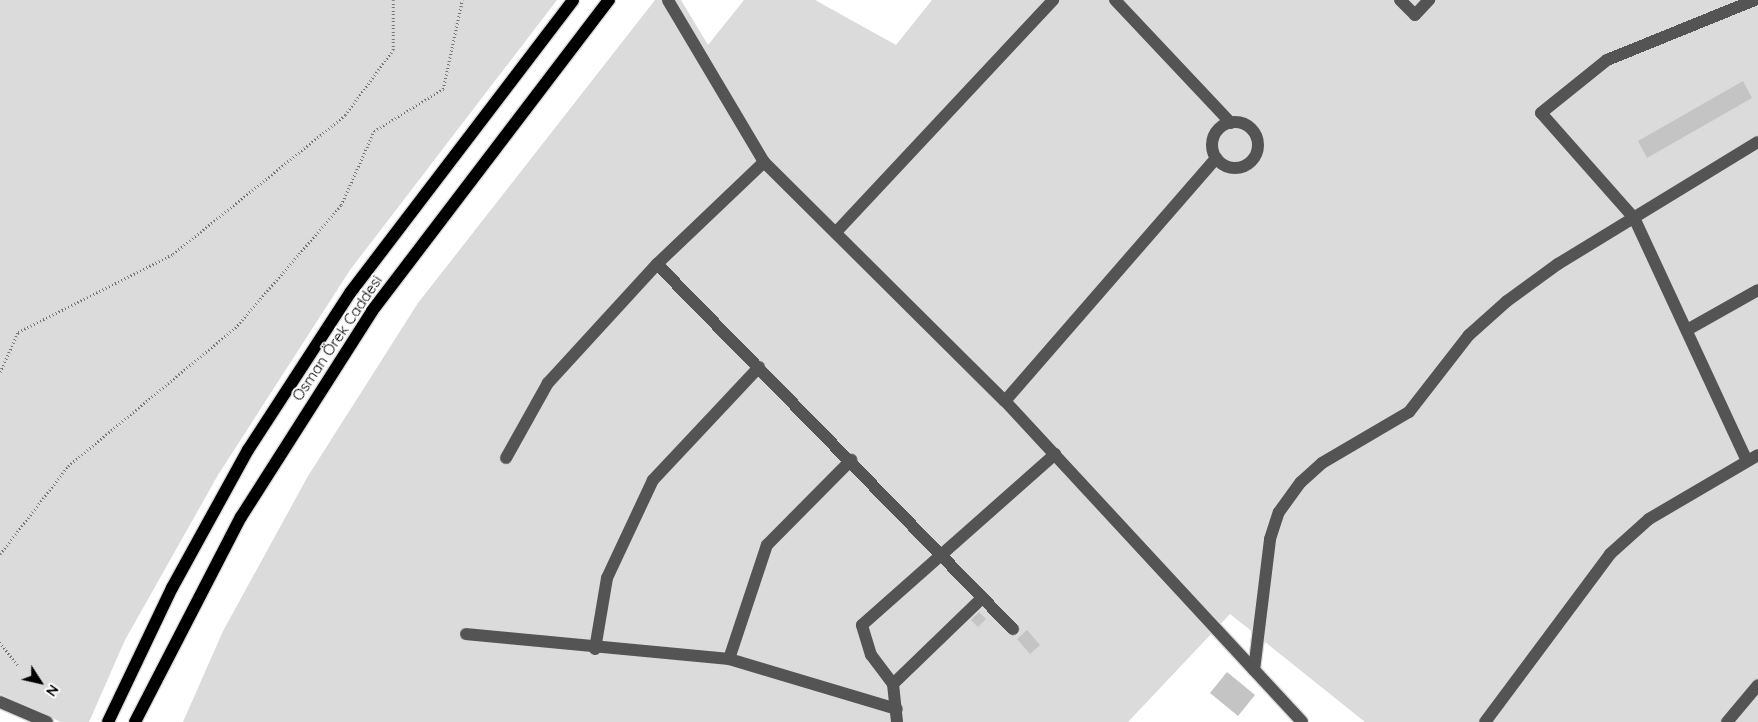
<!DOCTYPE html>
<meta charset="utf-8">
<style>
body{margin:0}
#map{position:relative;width:1758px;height:722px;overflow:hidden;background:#fff;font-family:Quicksand,sans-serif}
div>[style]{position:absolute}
.green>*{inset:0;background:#dbdbdb}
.building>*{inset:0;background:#c4c4c4}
.path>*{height:2.5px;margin-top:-1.25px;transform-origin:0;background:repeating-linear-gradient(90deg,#767676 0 1px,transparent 0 3.5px)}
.roads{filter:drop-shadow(1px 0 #dbdbdb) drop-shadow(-1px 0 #dbdbdb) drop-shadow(0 1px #dbdbdb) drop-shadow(0 -1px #dbdbdb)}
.minor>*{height:12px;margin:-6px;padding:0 6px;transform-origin:6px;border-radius:6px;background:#545454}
.minor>.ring{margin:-6px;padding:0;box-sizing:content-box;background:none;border:12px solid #545454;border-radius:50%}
.major>*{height:12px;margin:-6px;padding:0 6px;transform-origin:6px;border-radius:6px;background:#000}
span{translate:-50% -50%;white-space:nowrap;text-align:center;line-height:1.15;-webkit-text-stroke:4px #fff;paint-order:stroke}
.street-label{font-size:15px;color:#000}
.north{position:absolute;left:15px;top:657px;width:50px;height:50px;-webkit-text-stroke:4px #fff;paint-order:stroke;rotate:125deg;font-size:14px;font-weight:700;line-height:20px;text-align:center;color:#000}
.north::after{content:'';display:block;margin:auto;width:18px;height:22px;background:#000;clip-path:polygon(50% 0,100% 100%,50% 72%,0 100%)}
</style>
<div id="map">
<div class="green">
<i style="clip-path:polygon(0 0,557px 0,350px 270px,218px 475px,125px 640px,89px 722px,61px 722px,0 694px)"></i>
<i style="clip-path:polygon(655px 0,681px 0,708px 45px,744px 0,815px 0,896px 45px,932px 0,1758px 0,1758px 722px,1365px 722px,1230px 614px,1128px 722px,183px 722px,223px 631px,308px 476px,418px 303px)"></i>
</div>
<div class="building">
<i style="clip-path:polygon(1743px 81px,1752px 98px,1647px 158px,1638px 141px)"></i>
<i style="clip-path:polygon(979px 612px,986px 619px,978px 627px,971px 620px)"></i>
<i style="clip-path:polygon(1027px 630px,1040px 645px,1030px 654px,1017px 639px)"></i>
<i style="clip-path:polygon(1227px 672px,1255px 695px,1238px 716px,1210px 693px)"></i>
</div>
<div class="path">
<i style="left:0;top:372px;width:44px;rotate:-65.8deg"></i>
<i style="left:18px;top:332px;width:174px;rotate:-26.7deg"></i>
<i style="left:173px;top:254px;width:221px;rotate:-38.9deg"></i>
<i style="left:345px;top:115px;width:81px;rotate:-53.6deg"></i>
<i style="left:393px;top:50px;width:50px;rotate:-90deg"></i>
<i style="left:0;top:554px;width:111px;rotate:-52.3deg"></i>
<i style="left:68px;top:466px;width:217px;rotate:-39.6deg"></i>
<i style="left:235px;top:328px;width:162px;rotate:-49.2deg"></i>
<i style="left:341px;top:205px;width:81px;rotate:-66deg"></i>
<i style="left:374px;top:131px;width:81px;rotate:-31.3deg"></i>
<i style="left:443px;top:89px;width:91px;rotate:-77.9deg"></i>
<i style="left:0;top:642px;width:31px;rotate:53deg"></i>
</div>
<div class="roads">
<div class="minor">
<i style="left:1115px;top:0;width:169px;rotate:46.7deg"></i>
<i style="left:1400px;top:0;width:21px;rotate:45deg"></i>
<i style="left:1415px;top:15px;width:21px;rotate:-47deg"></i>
<i class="ring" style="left:1212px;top:122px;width:34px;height:34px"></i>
<i style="left:764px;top:162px;width:339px;rotate:44.8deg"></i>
<i style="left:1005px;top:401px;width:437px;rotate:47.2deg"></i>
<i style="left:838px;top:230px;width:315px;rotate:-46.9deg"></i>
<i style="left:657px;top:264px;width:510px;rotate:45.72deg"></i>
<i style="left:1687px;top:330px;width:81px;rotate:-29.4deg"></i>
<i style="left:1005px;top:401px;width:322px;rotate:-49deg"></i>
<i style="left:506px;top:458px;width:86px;rotate:-60.8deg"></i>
<i style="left:548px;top:383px;width:161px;rotate:-47.5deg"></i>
<i style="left:657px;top:264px;width:148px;rotate:-43.6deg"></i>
<i style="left:764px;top:162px;width:188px;rotate:-120.7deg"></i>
<i style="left:1747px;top:461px;width:268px;rotate:-114.9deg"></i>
<i style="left:1634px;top:218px;width:140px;rotate:-131.5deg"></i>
<i style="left:1541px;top:113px;width:85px;rotate:-38.8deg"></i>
<i style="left:1607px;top:60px;width:160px;rotate:-22.1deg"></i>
<i style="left:466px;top:634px;width:264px;rotate:5.4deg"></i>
<i style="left:729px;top:659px;width:175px;rotate:16.6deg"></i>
<i style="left:595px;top:649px;width:72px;rotate:-80.4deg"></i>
<i style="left:607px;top:578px;width:108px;rotate:-64.9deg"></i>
<i style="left:653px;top:480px;width:155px;rotate:-46.8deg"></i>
<i style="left:729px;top:659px;width:120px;rotate:-71.6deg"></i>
<i style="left:767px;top:545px;width:120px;rotate:-45.3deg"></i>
<i style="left:1254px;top:670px;width:132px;rotate:-83deg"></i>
<i style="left:1270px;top:539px;width:28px;rotate:-72deg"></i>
<i style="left:1279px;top:512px;width:37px;rotate:-54deg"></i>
<i style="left:1301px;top:482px;width:28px;rotate:-42deg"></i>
<i style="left:1322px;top:463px;width:101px;rotate:-30.4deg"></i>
<i style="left:1409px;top:412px;width:98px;rotate:-52.1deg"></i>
<i style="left:1469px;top:335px;width:51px;rotate:-41.8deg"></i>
<i style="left:1507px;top:301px;width:63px;rotate:-36deg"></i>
<i style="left:1558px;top:264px;width:234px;rotate:-31.4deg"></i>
<i style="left:893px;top:684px;width:124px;rotate:-44deg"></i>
<i style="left:0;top:702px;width:51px;rotate:23.1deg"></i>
<i style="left:897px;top:722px;width:38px;rotate:-96deg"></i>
<i style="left:893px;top:684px;width:36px;rotate:-127deg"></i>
<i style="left:871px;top:655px;width:31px;rotate:-107deg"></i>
<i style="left:862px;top:625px;width:258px;rotate:-41.5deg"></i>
<i style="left:1485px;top:722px;width:209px;rotate:-53.3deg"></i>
<i style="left:1610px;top:554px;width:52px;rotate:-41.9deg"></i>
<i style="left:1649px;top:519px;width:126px;rotate:-30.4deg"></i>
<i style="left:1727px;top:722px;width:48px;rotate:-50deg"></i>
</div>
<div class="major">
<i style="left:108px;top:722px;width:148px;rotate:-64.5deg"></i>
<i style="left:172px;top:588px;width:158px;rotate:-61.2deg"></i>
<i style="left:248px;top:450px;width:187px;rotate:-57deg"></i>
<i style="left:350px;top:293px;width:368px;rotate:-52.7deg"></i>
<i style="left:135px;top:722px;width:231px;rotate:-62.7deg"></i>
<i style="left:241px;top:517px;width:244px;rotate:-57.5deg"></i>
<i style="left:372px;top:311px;width:391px;rotate:-52.7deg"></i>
</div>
</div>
<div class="street-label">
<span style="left:337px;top:338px;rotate:-56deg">Osman Örek Caddesi</span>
</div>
<div class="north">N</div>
</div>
